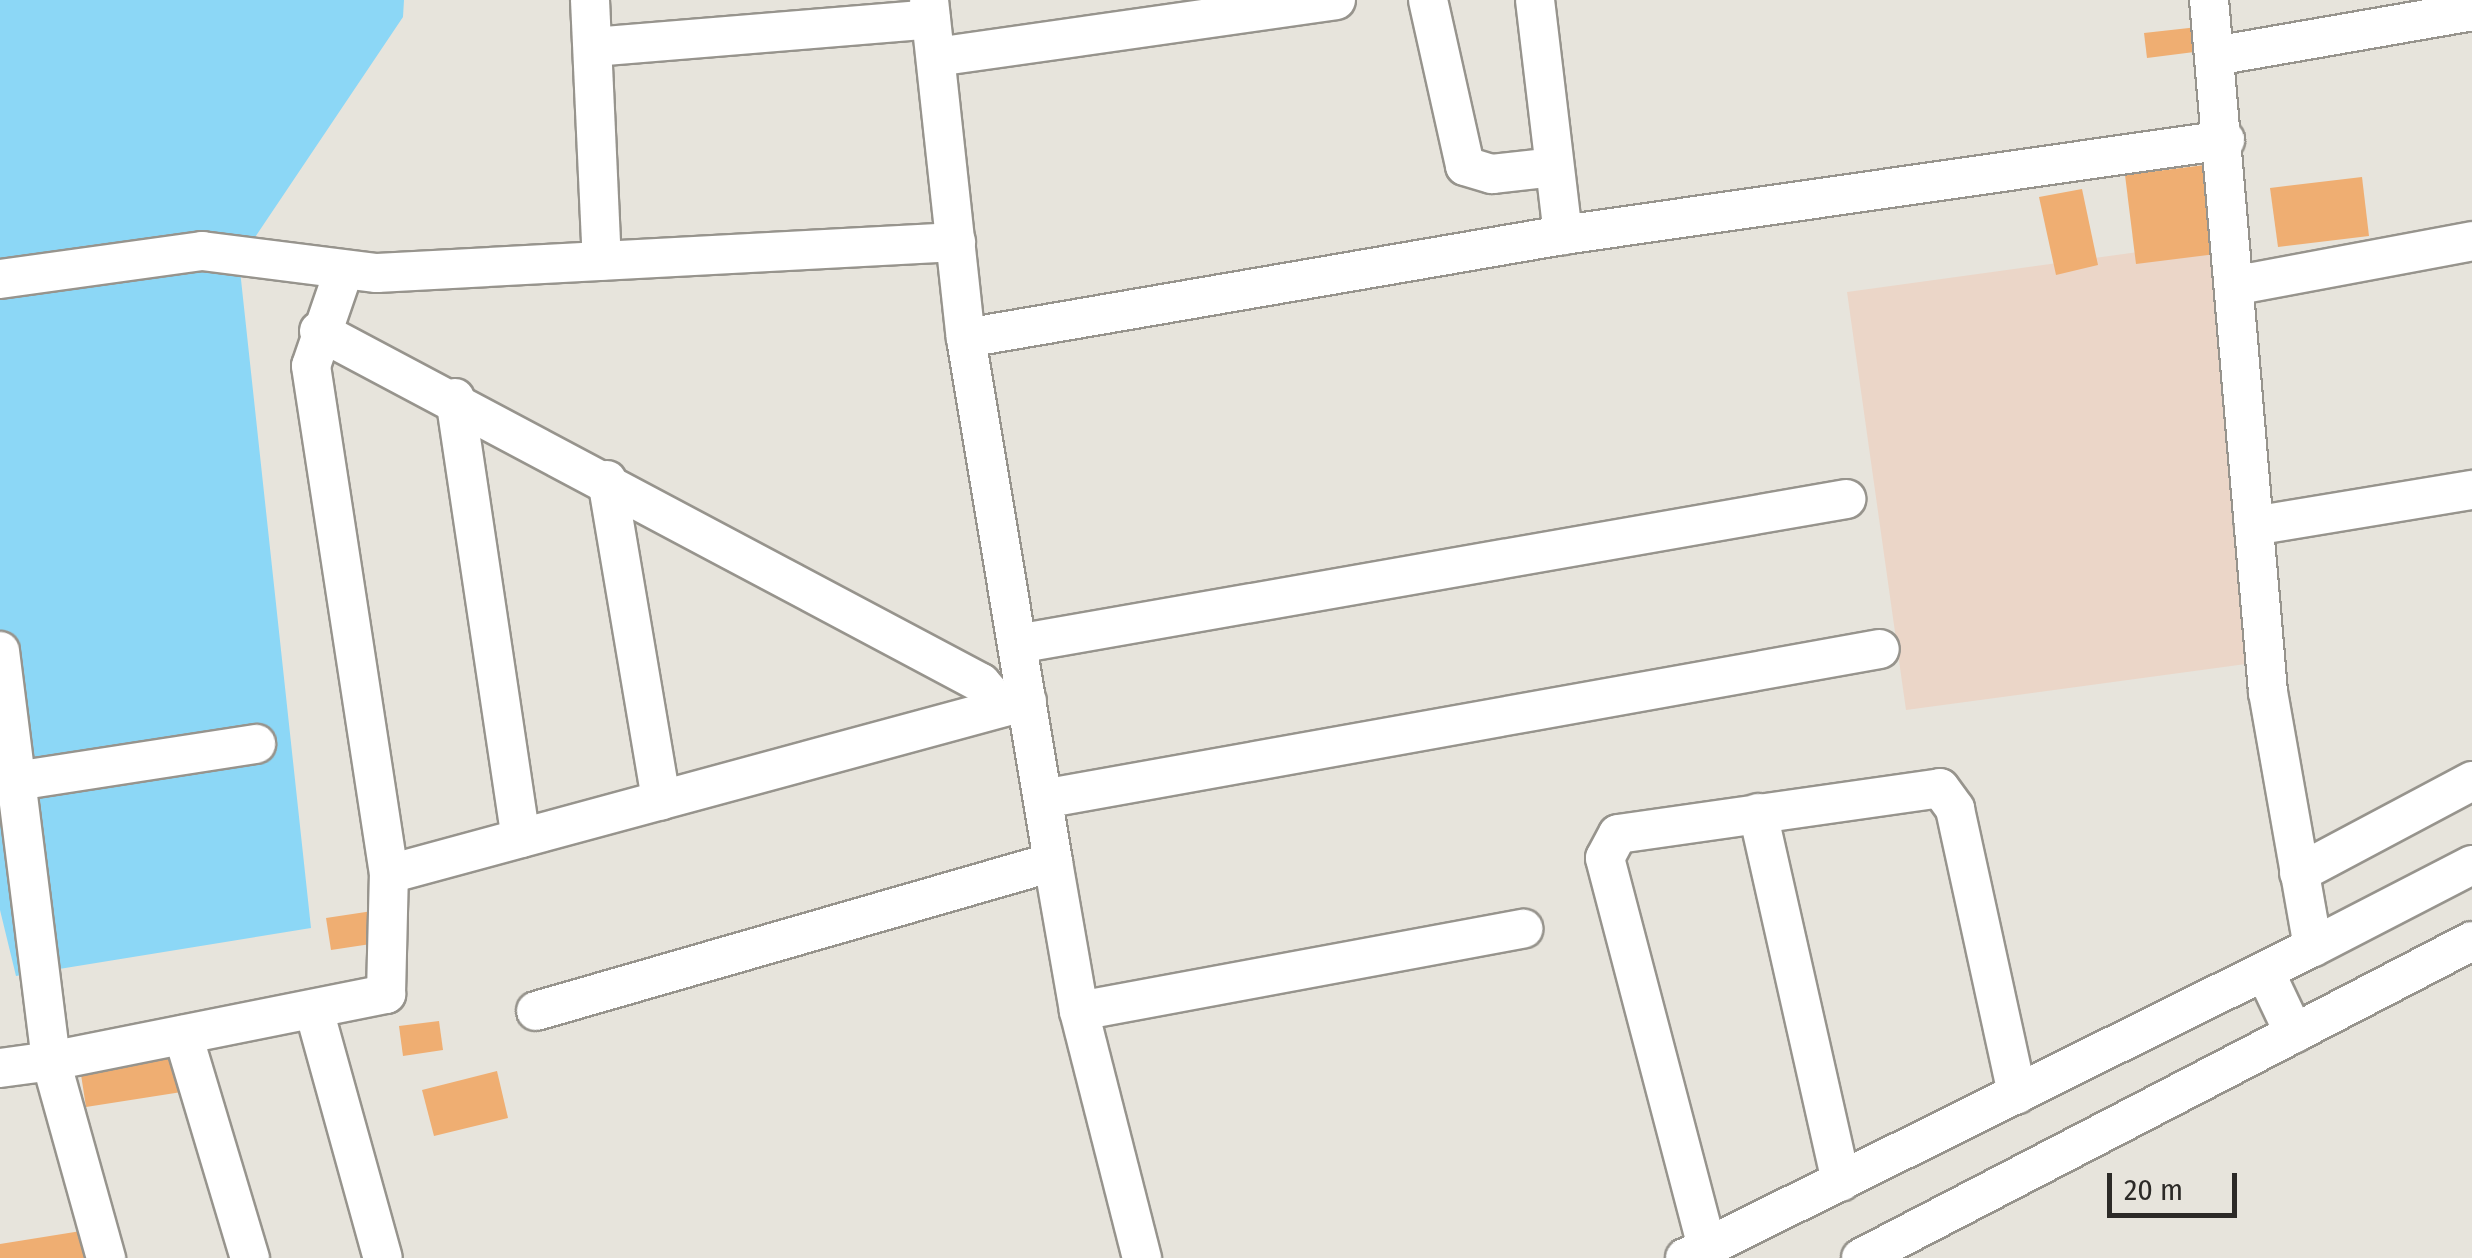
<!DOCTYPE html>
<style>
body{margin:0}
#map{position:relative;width:2472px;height:1258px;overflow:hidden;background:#e7e4dc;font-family:"Fira Sans Condensed",sans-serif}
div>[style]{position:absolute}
.commercial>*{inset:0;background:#ebd6c8}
.water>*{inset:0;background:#8cd7f6}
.building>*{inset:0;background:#efae72}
.roads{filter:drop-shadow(2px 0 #97948d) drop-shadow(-2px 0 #97948d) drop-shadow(0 2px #97948d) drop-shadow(0 -2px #97948d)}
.minor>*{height:38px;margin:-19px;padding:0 19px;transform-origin:19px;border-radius:19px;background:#fff}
span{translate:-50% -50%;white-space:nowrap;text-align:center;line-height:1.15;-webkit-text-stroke:8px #e7e4dc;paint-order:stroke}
.scale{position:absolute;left:2107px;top:1173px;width:130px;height:45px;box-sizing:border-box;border:5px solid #2c2a27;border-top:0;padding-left:12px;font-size:30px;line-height:35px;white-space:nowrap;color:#2c2a27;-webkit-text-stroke:8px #e7e4dc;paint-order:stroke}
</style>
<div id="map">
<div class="commercial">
<i style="clip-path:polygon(2211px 242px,2268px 661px,1906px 710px,1847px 292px)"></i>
</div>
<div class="water">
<i style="clip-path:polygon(0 0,404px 0,403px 17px,239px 261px,311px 928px,16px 976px,0 910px)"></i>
</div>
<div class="building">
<i style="clip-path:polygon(2207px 26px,2210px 50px,2147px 58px,2144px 33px)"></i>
<i style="clip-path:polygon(2213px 164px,2224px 253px,2136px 264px,2125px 175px)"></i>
<i style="clip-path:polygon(2362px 177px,2369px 236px,2278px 247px,2270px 188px)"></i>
<i style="clip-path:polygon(2082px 189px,2098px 265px,2056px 275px,2039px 197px)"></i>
<i style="clip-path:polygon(379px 910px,384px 942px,331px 950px,326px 918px)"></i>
<i style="clip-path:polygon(439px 1021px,443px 1050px,403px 1056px,399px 1026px)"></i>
<i style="clip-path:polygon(182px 1052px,188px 1091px,86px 1107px,80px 1068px)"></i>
<i style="clip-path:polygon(497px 1071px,508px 1118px,434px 1136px,422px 1090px)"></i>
<i style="clip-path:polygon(81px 1231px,85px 1258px,0 1258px,0 1244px)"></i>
</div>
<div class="roads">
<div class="minor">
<i style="left:590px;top:0;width:261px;rotate:87.4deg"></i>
<i style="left:929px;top:0;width:340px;rotate:83.8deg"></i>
<i style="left:966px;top:338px;width:531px;rotate:80.57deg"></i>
<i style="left:1053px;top:862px;width:151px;rotate:80.1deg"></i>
<i style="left:1079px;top:1011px;width:255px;rotate:75.7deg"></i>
<i style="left:1428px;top:0;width:170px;rotate:77.4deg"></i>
<i style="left:1465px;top:166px;width:28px;rotate:17deg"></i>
<i style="left:1492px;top:174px;width:62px;rotate:-6.4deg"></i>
<i style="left:1535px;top:0;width:237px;rotate:83.2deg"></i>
<i style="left:593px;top:47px;width:339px;rotate:-4.7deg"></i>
<i style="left:2215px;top:56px;width:261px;rotate:-9.9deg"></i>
<i style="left:936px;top:57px;width:404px;rotate:-8.1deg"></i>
<i style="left:343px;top:273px;width:98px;rotate:109deg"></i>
<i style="left:311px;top:366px;width:514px;rotate:81.27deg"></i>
<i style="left:389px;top:874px;width:661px;rotate:-15.17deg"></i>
<i style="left:0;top:279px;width:204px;rotate:-7.9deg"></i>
<i style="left:202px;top:251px;width:176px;rotate:7.2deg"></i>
<i style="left:377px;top:273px;width:580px;rotate:-3.06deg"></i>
<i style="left:2238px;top:285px;width:238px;rotate:-10.6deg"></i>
<i style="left:319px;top:331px;width:750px;rotate:28deg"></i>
<i style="left:981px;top:683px;width:32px;rotate:49deg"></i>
<i style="left:966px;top:338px;width:606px;rotate:-9.79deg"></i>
<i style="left:1563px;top:235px;width:669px;rotate:-8.17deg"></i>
<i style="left:455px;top:398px;width:445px;rotate:81.5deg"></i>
<i style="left:607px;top:480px;width:325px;rotate:80.4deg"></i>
<i style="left:2254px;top:526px;width:221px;rotate:-9.4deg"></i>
<i style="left:1017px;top:644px;width:842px;rotate:-9.92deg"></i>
<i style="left:0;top:651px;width:413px;rotate:82.9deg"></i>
<i style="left:51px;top:1061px;width:342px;rotate:-11.3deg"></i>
<i style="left:386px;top:994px;width:120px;rotate:-88.6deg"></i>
<i style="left:16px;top:781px;width:243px;rotate:-8.8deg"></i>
<i style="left:1043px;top:799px;width:850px;rotate:-10.16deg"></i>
<i style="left:1758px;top:813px;width:378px;rotate:77.3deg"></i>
<i style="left:2299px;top:873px;width:196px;rotate:-28deg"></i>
<i style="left:2313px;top:947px;width:179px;rotate:-27.3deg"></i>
<i style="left:2265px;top:972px;width:68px;rotate:64.6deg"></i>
<i style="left:314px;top:1010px;width:257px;rotate:74.5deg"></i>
<i style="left:536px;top:1011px;width:538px;rotate:-16.08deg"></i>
<i style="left:1079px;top:1011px;width:452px;rotate:-10.5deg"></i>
<i style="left:183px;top:1035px;width:233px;rotate:73.3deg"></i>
<i style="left:0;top:1068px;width:51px;rotate:-7.8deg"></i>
<i style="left:51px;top:1061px;width:205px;rotate:74.4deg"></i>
<i style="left:1707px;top:1247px;width:402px;rotate:-104.7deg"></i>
<i style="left:1605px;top:858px;width:27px;rotate:-62deg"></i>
<i style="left:1618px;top:834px;width:325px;rotate:-8.1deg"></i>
<i style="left:1940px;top:788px;width:26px;rotate:54deg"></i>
<i style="left:1955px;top:809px;width:292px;rotate:77.7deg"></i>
<i style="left:1685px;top:1258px;width:701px;rotate:-26.35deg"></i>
<i style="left:2313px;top:947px;width:259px;rotate:-100deg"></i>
<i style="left:2268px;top:692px;width:695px;rotate:-94.87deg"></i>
<i style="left:1861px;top:1258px;width:688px;rotate:-27.42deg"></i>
</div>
</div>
<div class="scale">20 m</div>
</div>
